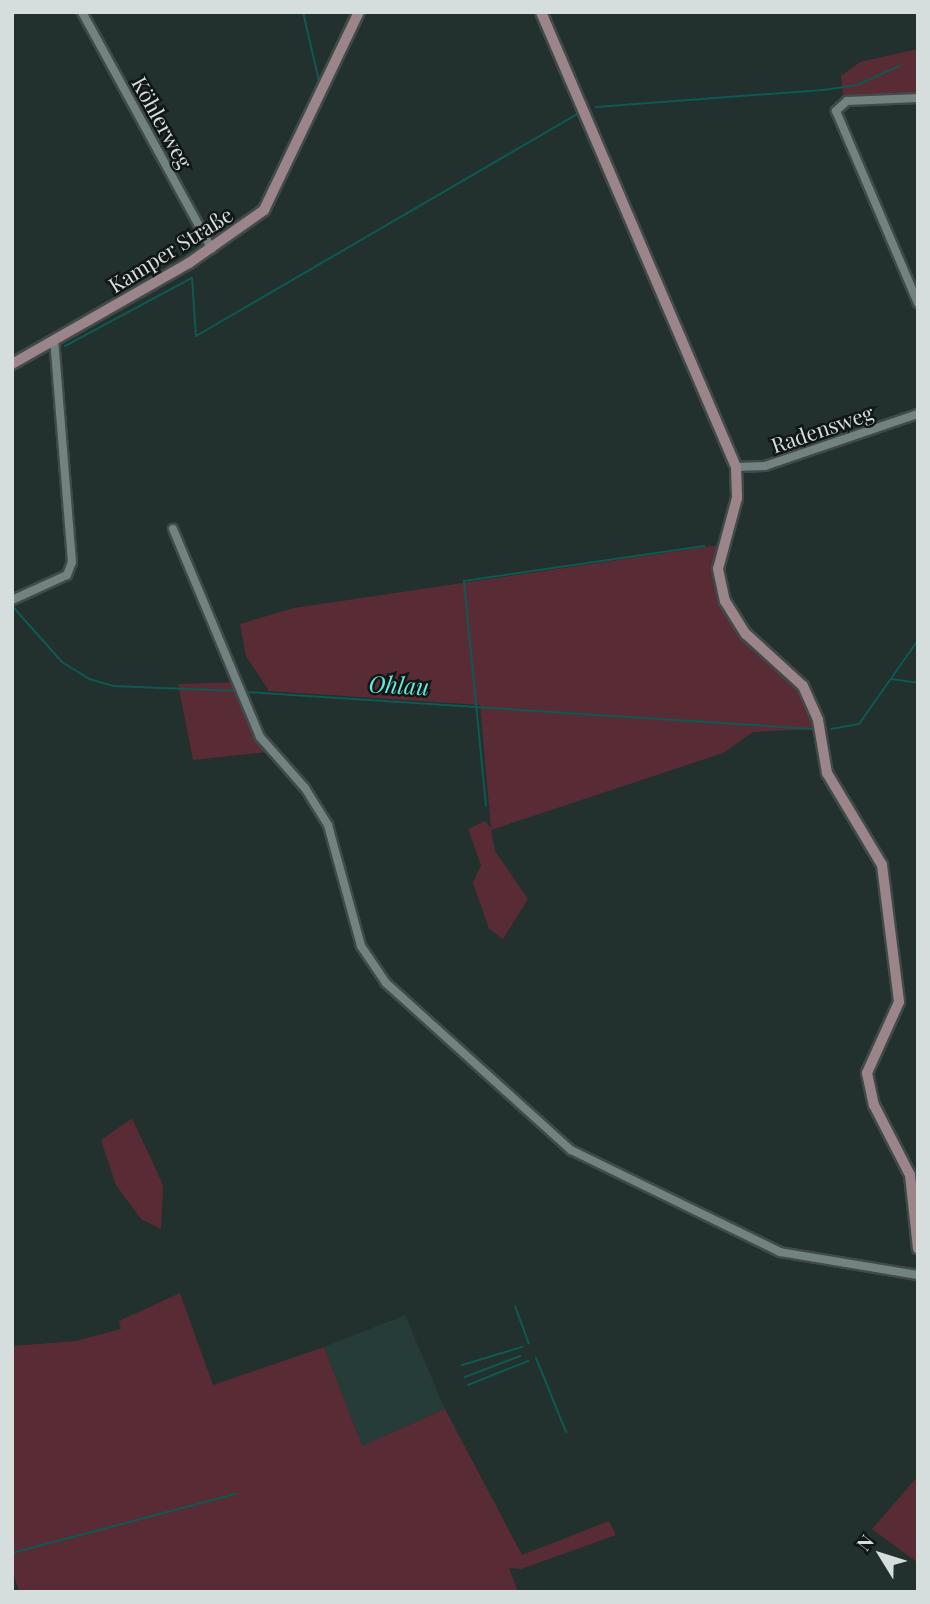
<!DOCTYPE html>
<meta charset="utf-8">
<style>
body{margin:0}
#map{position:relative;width:930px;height:1604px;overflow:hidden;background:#22302e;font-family:"Playfair Display",serif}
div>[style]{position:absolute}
.built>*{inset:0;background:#263c39}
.green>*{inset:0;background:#592c35}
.stream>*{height:2px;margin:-1px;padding:0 1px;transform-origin:1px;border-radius:1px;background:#0e5952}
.roads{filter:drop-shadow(2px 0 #404b49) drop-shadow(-2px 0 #404b49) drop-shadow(0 2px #404b49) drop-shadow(0 -2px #404b49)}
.street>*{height:8px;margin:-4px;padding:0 4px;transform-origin:4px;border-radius:4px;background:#728280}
.secondary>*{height:10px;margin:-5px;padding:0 5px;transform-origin:5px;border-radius:5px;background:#9c858a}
span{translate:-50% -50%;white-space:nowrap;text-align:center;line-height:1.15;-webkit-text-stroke:5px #111716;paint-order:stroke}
.street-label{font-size:21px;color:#d5dedc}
.water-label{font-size:23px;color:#67e8d9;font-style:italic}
.frame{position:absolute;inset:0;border:14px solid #d5dedc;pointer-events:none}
.north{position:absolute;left:846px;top:1520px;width:70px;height:70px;-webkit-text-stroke:5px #111716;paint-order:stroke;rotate:308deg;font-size:19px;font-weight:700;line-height:28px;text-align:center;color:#d5dedc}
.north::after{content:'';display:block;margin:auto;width:24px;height:32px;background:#d5dedc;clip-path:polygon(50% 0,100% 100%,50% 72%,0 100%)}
</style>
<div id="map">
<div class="built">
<i style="clip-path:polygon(405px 1315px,445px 1409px,362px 1446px,324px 1347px)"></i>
</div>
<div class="green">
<i style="clip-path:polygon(918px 49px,918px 96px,843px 96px,841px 76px,860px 62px)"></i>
<i style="clip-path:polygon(719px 545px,714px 578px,720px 601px,734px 627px,793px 680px,808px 704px,814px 729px,753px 732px,723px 753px,491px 830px,495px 851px,528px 899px,503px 939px,489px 929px,473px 883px,481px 865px,468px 829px,485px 821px,491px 828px,480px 705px,269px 691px,246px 656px,240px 624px,294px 608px)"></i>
<i style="clip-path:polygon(238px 682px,268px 752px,193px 760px,178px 684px)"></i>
<i style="clip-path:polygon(132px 1118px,163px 1185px,161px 1229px,141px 1219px,116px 1185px,101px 1140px)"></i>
<i style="clip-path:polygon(180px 1293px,213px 1385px,324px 1347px,362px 1446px,445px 1409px,522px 1555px,609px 1521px,616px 1535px,521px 1569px,509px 1568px,518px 1592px,19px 1592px,12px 1569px,12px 1346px,76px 1341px,121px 1329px,119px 1321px)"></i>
<i style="clip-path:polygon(918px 1476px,918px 1563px,872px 1529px)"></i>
</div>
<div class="stream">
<i style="left:303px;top:12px;width:71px;rotate:76.9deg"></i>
<i style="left:319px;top:81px;width:34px;rotate:114deg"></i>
<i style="left:12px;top:16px;width:6px;rotate:-45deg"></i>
<i style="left:596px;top:107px;width:228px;rotate:-4.3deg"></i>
<i style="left:823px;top:90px;width:34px;rotate:-8deg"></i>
<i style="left:857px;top:85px;width:46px;rotate:-24.3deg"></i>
<i style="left:251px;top:213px;width:19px;rotate:-47deg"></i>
<i style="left:65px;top:346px;width:144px;rotate:-28.2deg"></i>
<i style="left:192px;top:278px;width:58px;rotate:86.1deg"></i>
<i style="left:196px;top:336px;width:442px;rotate:-30.2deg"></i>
<i style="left:12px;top:371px;width:43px;rotate:-29.6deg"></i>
<i style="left:13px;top:607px;width:74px;rotate:48.3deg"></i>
<i style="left:62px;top:662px;width:32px;rotate:32deg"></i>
<i style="left:89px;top:679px;width:25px;rotate:16deg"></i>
<i style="left:113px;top:686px;width:123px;rotate:2.3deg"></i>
<i style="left:891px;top:679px;width:27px;rotate:8deg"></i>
<i style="left:245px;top:692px;width:569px;rotate:3.73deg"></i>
<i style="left:831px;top:729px;width:28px;rotate:-10deg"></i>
<i style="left:859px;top:724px;width:103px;rotate:-54.9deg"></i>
<i style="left:486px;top:806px;width:226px;rotate:-95.6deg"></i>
<i style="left:464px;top:581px;width:243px;rotate:-8.3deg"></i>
<i style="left:515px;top:1306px;width:40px;rotate:69.8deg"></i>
<i style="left:536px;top:1358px;width:80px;rotate:67.9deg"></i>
<i style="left:462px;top:1365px;width:63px;rotate:-16.7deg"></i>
<i style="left:465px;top:1377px;width:59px;rotate:-20.9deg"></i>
<i style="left:468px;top:1385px;width:65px;rotate:-21.8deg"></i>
<i style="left:12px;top:1553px;width:232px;rotate:-14.8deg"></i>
</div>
<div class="roads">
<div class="street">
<i style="left:82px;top:12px;width:270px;rotate:61.3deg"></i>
<i style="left:918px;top:98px;width:71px;rotate:177.6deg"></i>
<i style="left:847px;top:101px;width:15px;rotate:138deg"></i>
<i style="left:836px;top:111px;width:209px;rotate:66.9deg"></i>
<i style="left:736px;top:467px;width:29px;rotate:-2deg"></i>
<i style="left:765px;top:466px;width:162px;rotate:-18.8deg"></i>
<i style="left:173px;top:529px;width:225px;rotate:67.3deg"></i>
<i style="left:260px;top:737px;width:68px;rotate:48.6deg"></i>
<i style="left:305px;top:788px;width:44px;rotate:58.1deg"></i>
<i style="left:328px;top:825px;width:125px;rotate:74.7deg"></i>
<i style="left:361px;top:946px;width:45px;rotate:56deg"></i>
<i style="left:386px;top:983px;width:249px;rotate:42.1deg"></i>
<i style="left:571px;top:1150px;width:233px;rotate:26deg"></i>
<i style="left:780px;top:1252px;width:140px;rotate:9.5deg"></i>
<i style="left:12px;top:600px;width:60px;rotate:-24.4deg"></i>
<i style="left:67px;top:575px;width:14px;rotate:-69deg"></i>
<i style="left:72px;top:562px;width:223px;rotate:-94.6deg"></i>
</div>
<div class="secondary">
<i style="left:541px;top:12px;width:495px;rotate:66.8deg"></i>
<i style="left:736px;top:467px;width:31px;rotate:88deg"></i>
<i style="left:737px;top:498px;width:73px;rotate:105deg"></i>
<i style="left:718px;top:569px;width:33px;rotate:78deg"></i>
<i style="left:725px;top:601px;width:39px;rotate:58deg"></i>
<i style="left:746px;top:634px;width:77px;rotate:42.4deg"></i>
<i style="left:803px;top:686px;width:37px;rotate:66deg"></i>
<i style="left:818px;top:720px;width:54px;rotate:80.4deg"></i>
<i style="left:827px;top:773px;width:107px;rotate:59.1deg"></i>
<i style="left:882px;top:865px;width:138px;rotate:82.9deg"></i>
<i style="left:899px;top:1002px;width:78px;rotate:114.3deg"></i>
<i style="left:867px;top:1073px;width:33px;rotate:78deg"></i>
<i style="left:874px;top:1105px;width:79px;rotate:62.8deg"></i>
<i style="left:910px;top:1175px;width:74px;rotate:83.8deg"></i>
<i style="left:12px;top:364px;width:204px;rotate:-29.7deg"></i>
<i style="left:189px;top:263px;width:92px;rotate:-35.2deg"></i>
<i style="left:264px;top:210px;width:220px;rotate:-64.4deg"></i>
</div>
</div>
<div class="street-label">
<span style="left:163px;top:122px;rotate:61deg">Köhlerweg</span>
<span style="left:170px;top:249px;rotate:-32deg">Kamper Straße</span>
<span style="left:822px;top:428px;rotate:-19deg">Radensweg</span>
</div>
<div class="water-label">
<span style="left:399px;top:685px;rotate:3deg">Ohlau</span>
</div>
<div class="frame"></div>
<div class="north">N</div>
</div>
